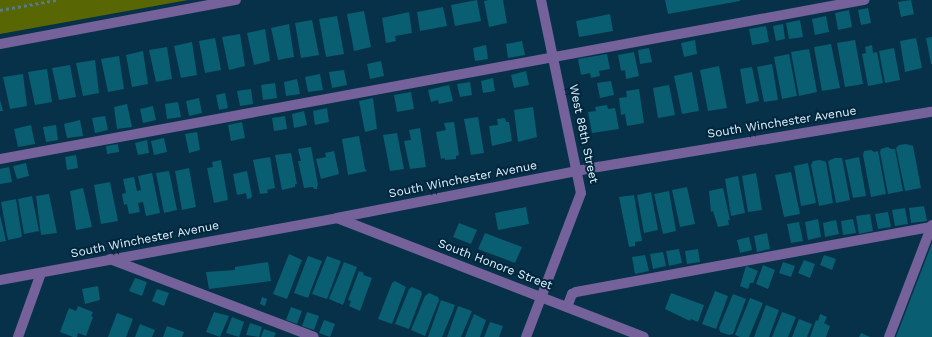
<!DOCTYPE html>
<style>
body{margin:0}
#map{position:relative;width:932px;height:337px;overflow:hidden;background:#063149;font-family:"Work Sans",sans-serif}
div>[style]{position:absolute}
.forest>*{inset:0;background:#586703}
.building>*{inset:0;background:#095e71}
.path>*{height:2.5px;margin-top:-1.25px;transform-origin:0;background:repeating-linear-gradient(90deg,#59798d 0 3px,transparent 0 6px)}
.minor>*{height:10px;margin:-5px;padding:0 5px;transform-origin:5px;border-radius:5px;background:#75629b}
span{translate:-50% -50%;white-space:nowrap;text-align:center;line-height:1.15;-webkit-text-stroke:4px #00273e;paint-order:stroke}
.street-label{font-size:12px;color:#e2f2fe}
</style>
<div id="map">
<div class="forest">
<i style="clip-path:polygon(0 0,188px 0,0 34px)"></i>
</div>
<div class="building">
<i style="clip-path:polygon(477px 0,481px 21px,455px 26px,451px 5px)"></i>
<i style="clip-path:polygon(489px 0,503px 0,507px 23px,489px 27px,484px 1px)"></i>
<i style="clip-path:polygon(665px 0,740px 0,740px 1px,668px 14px)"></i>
<i style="clip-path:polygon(911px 0,914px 14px,901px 17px,898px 2px)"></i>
<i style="clip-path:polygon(443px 7px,447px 26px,420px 31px,417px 12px)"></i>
<i style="clip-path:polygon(868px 8px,871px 23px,861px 25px,858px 10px)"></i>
<i style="clip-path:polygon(849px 10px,852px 27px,838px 30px,835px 13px)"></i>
<i style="clip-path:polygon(364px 11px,371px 47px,354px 51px,347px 14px)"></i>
<i style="clip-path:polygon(409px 12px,412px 33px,395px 36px,396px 41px,386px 43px,382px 18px)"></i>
<i style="clip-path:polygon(610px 14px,613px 31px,579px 37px,576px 21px)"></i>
<i style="clip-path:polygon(337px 16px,344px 54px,326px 57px,319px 19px)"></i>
<i style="clip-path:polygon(826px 16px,829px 32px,815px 35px,812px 19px)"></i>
<i style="clip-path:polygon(312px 20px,319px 55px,301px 58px,295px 23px)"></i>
<i style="clip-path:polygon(800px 20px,803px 37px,789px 39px,786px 23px)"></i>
<i style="clip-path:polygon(289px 24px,294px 57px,278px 60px,271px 28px)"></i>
<i style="clip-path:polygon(783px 24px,785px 39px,776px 41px,773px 26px)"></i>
<i style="clip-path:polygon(766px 26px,769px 42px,752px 45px,749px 29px)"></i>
<i style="clip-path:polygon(265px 29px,270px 61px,254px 65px,247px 33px)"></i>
<i style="clip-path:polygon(240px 34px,245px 66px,229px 70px,222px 37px)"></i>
<i style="clip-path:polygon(932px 37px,932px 64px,931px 64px,926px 38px)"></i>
<i style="clip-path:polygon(215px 38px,221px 70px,205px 73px,199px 41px)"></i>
<i style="clip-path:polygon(916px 38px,922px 68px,905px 72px,900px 41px)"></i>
<i style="clip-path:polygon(695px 40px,697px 54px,684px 57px,681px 43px)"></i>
<i style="clip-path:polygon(855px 40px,863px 84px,845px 87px,837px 43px)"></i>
<i style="clip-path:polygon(522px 41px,525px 55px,508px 58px,506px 44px)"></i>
<i style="clip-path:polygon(192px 42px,197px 75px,181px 78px,174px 46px)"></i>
<i style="clip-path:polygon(831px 44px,840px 88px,822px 91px,814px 47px)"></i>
<i style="clip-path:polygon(486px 45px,488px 59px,475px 61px,473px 48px)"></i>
<i style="clip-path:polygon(872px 45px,873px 53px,877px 52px,883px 83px,868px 86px,862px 54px,866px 53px,865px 47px)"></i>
<i style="clip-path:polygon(167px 47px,172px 79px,156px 82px,149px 50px)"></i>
<i style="clip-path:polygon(649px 48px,652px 62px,640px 64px,638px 50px)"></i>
<i style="clip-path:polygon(894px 48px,900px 80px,885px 83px,879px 51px)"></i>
<i style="clip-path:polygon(809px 49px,817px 92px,799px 96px,791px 52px)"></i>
<i style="clip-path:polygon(143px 51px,148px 84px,132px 87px,126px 55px)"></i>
<i style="clip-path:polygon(634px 52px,639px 76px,626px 79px,625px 70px,621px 71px,618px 55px)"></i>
<i style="clip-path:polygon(607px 54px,610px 69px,599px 71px,600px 76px,591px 78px,590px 73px,581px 75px,578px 59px)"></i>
<i style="clip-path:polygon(789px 54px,797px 96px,782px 99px,774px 57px)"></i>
<i style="clip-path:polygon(119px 56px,124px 89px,108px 92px,101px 59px)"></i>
<i style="clip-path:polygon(95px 60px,99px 93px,83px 96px,76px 63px)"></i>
<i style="clip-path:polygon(381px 61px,384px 76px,370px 79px,367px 64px)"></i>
<i style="clip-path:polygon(772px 64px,778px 100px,764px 102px,757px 67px)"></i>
<i style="clip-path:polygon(70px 65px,76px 97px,59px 100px,52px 68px)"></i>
<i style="clip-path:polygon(719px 66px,727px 108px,708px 111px,700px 70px)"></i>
<i style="clip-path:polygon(752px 67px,759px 101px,746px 104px,740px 69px)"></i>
<i style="clip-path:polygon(47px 69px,52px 102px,35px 105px,28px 72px)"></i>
<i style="clip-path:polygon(344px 70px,347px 85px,332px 88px,329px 72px)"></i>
<i style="clip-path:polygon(526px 71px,529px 85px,514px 88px,511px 75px)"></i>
<i style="clip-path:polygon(692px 72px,699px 111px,682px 114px,674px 76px)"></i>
<i style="clip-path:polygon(23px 74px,27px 106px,10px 109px,3px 77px)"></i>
<i style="clip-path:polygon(320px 74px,323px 90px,308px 92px,305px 77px)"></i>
<i style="clip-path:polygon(493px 78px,495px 91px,483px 93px,481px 81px)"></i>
<i style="clip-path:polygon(297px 79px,300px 94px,286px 96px,284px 82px)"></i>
<i style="clip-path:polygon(611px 81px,614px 95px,600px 98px,597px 83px)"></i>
<i style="clip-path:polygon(470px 82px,472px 95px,460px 97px,457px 84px)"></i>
<i style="clip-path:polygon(275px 83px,277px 98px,263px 100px,261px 85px)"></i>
<i style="clip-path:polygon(449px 85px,453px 101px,439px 104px,438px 100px,431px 102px,428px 90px)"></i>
<i style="clip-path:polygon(669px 85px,675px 115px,658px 118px,653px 88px)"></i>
<i style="clip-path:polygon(251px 89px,253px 104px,240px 106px,237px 91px)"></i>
<i style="clip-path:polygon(639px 89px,644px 123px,627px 126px,625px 114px,621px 115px,619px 98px,627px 97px,626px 91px)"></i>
<i style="clip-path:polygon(411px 92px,414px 109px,397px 112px,394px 95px)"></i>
<i style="clip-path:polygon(225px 93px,228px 108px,219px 110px,216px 95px)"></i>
<i style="clip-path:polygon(199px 98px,202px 113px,189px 116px,186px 101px)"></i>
<i style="clip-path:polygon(373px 98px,377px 129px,365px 132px,359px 101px)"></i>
<i style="clip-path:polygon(0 100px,3px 111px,0 111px)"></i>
<i style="clip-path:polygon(178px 102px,181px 117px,167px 119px,165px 104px)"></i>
<i style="clip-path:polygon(127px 104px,132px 127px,117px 129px,114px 107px)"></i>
<i style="clip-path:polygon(607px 105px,608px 109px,615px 108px,619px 129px,592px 133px,588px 112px,596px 111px,595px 107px)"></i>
<i style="clip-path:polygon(153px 106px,156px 120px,143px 123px,140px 109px)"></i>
<i style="clip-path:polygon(533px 107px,537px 137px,518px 142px,514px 110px)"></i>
<i style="clip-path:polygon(327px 108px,329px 122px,315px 125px,313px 111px)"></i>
<i style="clip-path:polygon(304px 111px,307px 125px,294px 128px,292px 114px)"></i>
<i style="clip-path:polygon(105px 116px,108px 130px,95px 133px,92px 118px)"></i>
<i style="clip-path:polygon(285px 116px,287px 129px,274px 131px,272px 118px)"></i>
<i style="clip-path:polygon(478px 117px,484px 153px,471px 155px,464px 119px)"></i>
<i style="clip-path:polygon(505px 118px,506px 122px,509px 122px,512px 141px,492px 146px,489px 126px,498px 125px,497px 119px)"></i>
<i style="clip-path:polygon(80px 120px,83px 136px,67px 138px,64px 124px)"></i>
<i style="clip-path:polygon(242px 122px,245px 138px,231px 141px,228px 125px)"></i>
<i style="clip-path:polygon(454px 122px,459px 155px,456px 156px,456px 159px,445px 160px,445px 158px,441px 159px,436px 132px,446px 130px,444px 123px)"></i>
<i style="clip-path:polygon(31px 125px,35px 144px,18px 147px,14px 129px)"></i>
<i style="clip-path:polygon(56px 125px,58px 140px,46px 142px,43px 127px)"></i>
<i style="clip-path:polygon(420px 128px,426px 167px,410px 169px,404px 141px,411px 140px,409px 130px)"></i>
<i style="clip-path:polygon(197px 132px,200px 150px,189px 153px,185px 134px)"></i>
<i style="clip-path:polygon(397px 133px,404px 169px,390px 171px,383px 135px)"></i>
<i style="clip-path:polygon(359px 136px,365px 169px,367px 171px,348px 175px,342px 139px)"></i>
<i style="clip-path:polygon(164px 138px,167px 152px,154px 155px,151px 141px)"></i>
<i style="clip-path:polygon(147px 140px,149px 153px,138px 155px,135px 143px)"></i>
<i style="clip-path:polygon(118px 144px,119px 152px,107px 154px,106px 146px)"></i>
<i style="clip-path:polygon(906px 144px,913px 146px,921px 188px,905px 191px,896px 148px,899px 145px)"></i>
<i style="clip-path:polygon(311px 147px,318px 185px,317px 186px,317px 189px,314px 189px,313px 187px,304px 188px,298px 161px,301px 161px,298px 149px)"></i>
<i style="clip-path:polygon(888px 147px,891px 149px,895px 149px,903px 191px,888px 194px,880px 152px,881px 149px)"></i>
<i style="clip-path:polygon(871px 150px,874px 152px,878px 151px,886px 194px,871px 197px,863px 155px,864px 151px)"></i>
<i style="clip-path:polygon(334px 151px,339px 174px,321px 179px,316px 159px,326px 157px,325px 153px)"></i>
<i style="clip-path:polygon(291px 153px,297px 184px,295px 184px,295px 187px,282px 190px,275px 155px)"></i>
<i style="clip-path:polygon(76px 155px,78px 168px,67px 170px,65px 157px)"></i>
<i style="clip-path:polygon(270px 157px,275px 188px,267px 190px,268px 193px,260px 194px,253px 160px)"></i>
<i style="clip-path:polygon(859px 157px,866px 196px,853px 198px,845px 160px)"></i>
<i style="clip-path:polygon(835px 158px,842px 158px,850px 200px,836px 203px,828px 161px)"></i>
<i style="clip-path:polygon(221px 160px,228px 200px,214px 203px,207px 168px,213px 167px,212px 162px)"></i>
<i style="clip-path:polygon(820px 160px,826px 162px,833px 203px,819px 206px,811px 165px,813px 161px)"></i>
<i style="clip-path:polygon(26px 163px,29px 176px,17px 179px,13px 166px)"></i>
<i style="clip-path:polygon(808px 163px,816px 203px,801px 206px,794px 166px)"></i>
<i style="clip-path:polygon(9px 167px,12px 182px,0 184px,0 169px)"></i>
<i style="clip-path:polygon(189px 168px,196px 207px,182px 210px,175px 171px)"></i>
<i style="clip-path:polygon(169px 171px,177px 210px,164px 213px,156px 173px)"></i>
<i style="clip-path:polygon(247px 171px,252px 196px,251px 198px,247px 199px,246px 193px,237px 195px,233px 174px)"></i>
<i style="clip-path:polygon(791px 172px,800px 214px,784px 217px,775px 175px)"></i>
<i style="clip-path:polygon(152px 173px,160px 213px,146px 216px,143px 202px,138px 203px,140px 212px,129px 214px,127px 204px,124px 205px,122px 194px,126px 193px,123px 179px,134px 177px,137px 191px,141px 190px,138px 176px)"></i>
<i style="clip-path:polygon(756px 173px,762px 210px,748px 212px,742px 176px)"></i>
<i style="clip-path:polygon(738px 176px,745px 213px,731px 216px,725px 179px)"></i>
<i style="clip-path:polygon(110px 182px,118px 221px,101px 224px,94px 185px)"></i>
<i style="clip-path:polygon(687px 187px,695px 224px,680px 227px,672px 190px)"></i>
<i style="clip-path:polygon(83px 188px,92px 227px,76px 230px,70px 191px)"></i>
<i style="clip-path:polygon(723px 188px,730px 220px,728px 220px,729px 225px,718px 227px,713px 211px,711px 212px,709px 191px)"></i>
<i style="clip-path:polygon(669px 191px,676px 231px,663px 234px,654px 194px)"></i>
<i style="clip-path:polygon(651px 192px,658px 230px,644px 233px,637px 195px)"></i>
<i style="clip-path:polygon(49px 194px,57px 233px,41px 235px,36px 196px)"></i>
<i style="clip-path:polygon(634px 195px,642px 241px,635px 242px,635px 246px,629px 247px,619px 197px)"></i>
<i style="clip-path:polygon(32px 196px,39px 231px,24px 234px,18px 199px)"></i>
<i style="clip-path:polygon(16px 199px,22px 237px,8px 240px,1px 202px)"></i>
<i style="clip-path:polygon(924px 206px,927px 221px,911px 223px,909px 208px)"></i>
<i style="clip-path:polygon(526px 207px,529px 224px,498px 230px,495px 213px)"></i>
<i style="clip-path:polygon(905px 208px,908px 224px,895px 226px,892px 210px)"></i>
<i style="clip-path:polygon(888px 212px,891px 227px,878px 229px,875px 214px)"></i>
<i style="clip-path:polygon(870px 214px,873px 231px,859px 234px,856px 216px)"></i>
<i style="clip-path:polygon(0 215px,6px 241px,0 242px)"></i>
<i style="clip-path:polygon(818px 219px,821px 237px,808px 240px,805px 222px)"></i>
<i style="clip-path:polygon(853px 219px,856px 233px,843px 235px,841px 221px)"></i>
<i style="clip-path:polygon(836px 220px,839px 234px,825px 237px,823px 223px)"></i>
<i style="clip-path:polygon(799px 222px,803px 241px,791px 243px,787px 224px)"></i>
<i style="clip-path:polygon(459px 223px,477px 230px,471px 244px,453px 237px)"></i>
<i style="clip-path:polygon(485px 233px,522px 247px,515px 263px,478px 249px)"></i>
<i style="clip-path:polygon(767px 233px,770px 249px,757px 252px,754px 236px)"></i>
<i style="clip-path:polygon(749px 237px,752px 250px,740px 253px,737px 240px)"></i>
<i style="clip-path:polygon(932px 243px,932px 337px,896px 337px)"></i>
<i style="clip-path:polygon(679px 249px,682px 263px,669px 266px,666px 251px)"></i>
<i style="clip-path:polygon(698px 249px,700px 262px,687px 264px,685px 251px)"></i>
<i style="clip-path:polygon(663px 252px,666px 266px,653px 269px,650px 254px)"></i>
<i style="clip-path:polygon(289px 254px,302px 260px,287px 299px,273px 294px)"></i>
<i style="clip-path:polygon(645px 255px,649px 271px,635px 274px,632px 257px)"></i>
<i style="clip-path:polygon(824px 255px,836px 259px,832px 270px,820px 265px)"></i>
<i style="clip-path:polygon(308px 256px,322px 261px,308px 298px,294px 293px)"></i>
<i style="clip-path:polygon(327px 256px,341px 261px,327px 299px,312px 294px)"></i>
<i style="clip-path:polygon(804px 260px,815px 264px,810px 278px,798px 273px)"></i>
<i style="clip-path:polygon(268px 262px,271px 281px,209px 289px,206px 272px,235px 270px,235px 267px)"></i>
<i style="clip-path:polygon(344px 262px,357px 267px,343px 305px,329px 299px)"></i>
<i style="clip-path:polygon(783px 262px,795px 266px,791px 277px,779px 273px)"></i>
<i style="clip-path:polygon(763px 265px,775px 270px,768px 289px,756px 284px)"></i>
<i style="clip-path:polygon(746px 266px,758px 271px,753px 283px,750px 283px,748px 289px,740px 286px)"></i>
<i style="clip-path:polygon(359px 271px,364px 273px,363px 275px,372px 278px,360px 311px,349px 306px,351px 301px,348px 300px)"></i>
<i style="clip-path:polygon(135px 278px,147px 282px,142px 296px,129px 291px)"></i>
<i style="clip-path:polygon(395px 281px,406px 287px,392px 324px,378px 319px,392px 283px)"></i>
<i style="clip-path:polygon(98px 286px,100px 300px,85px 304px,82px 289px)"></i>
<i style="clip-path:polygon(412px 287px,421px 291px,422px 294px,409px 329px,395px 324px,409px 289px)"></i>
<i style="clip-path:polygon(157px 289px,169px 293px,164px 306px,152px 301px)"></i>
<i style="clip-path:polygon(715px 291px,728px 296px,716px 329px,702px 324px)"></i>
<i style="clip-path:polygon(429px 293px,438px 297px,439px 300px,425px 336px,411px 330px,425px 296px)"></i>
<i style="clip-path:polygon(671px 293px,704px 305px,698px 322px,691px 319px,690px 321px,665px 309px)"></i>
<i style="clip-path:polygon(733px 294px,746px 299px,733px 334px,729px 335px,720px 332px,719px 328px)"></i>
<i style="clip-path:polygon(262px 297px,267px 299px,265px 306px,260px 304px)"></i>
<i style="clip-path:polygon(750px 298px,763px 303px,749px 337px,740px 337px,735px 335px)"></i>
<i style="clip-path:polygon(441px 300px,455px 305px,453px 311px,442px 337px,428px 337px)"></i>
<i style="clip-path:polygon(766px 305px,779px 310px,769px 337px,754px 337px)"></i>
<i style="clip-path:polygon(78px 306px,93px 312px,91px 316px,93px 317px,86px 336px,78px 333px,77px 337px,73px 337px,60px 332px,69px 308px,76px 311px)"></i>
<i style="clip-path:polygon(458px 306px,472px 311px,461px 337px,447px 337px)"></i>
<i style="clip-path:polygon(291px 307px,302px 311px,297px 324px,286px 320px)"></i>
<i style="clip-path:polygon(214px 312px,229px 316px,220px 337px,206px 332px)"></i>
<i style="clip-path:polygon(307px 312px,319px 316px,314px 330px,302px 326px)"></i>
<i style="clip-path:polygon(782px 312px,796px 317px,788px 337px,772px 337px)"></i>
<i style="clip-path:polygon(117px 313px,133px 319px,126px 337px,108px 337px)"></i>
<i style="clip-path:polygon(474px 314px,486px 320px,480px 337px,465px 337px)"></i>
<i style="clip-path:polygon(820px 314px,827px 317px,824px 323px,830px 326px,826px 337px,810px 337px,816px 320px,818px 321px)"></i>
<i style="clip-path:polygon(232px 317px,244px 322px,239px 337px,226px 333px)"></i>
<i style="clip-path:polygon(799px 319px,812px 324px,807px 337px,792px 337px)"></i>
<i style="clip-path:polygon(324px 320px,335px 324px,330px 337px,319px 333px)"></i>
<i style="clip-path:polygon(490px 322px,503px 326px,499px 337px,484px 337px)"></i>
<i style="clip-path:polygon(250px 323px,262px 327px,259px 337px,246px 335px)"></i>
<i style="clip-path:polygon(140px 324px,155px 330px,152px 337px,135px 337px)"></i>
<i style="clip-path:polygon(167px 326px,184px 332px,182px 337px,163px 337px)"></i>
<i style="clip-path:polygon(264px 329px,276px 333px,274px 337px,261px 337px)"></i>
<i style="clip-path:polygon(861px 333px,870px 337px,859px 337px)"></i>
</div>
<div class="path">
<i style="left:0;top:10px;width:57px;rotate:-10.1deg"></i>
</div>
<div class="minor">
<i style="left:0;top:44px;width:240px;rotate:-10.6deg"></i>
<i style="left:0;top:159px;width:879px;rotate:-10.43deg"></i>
<i style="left:337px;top:218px;width:329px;rotate:21.2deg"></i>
<i style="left:110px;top:259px;width:218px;rotate:20.9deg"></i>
<i style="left:0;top:280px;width:343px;rotate:-10.4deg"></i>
<i style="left:337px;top:218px;width:266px;rotate:-11.1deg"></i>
<i style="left:598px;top:167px;width:338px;rotate:-9.4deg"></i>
<i style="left:567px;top:307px;width:14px;rotate:-69deg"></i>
<i style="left:572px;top:294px;width:4px;rotate:-27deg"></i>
<i style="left:576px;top:292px;width:361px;rotate:-10.4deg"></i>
<i style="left:18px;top:337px;width:68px;rotate:-70.2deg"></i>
<i style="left:526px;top:337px;width:154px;rotate:-69.1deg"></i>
<i style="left:581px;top:193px;width:197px;rotate:-101.7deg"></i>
<i style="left:889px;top:337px;width:120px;rotate:-69deg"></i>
</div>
<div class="street-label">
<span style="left:782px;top:123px;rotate:-9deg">South Winchester Avenue</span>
<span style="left:583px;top:134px;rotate:78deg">West 88th Street</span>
<span style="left:463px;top:180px;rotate:-11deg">South Winchester Avenue</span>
<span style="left:145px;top:240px;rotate:-11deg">South Winchester Avenue</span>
<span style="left:495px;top:265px;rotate:21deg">South Honore Street</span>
</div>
</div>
